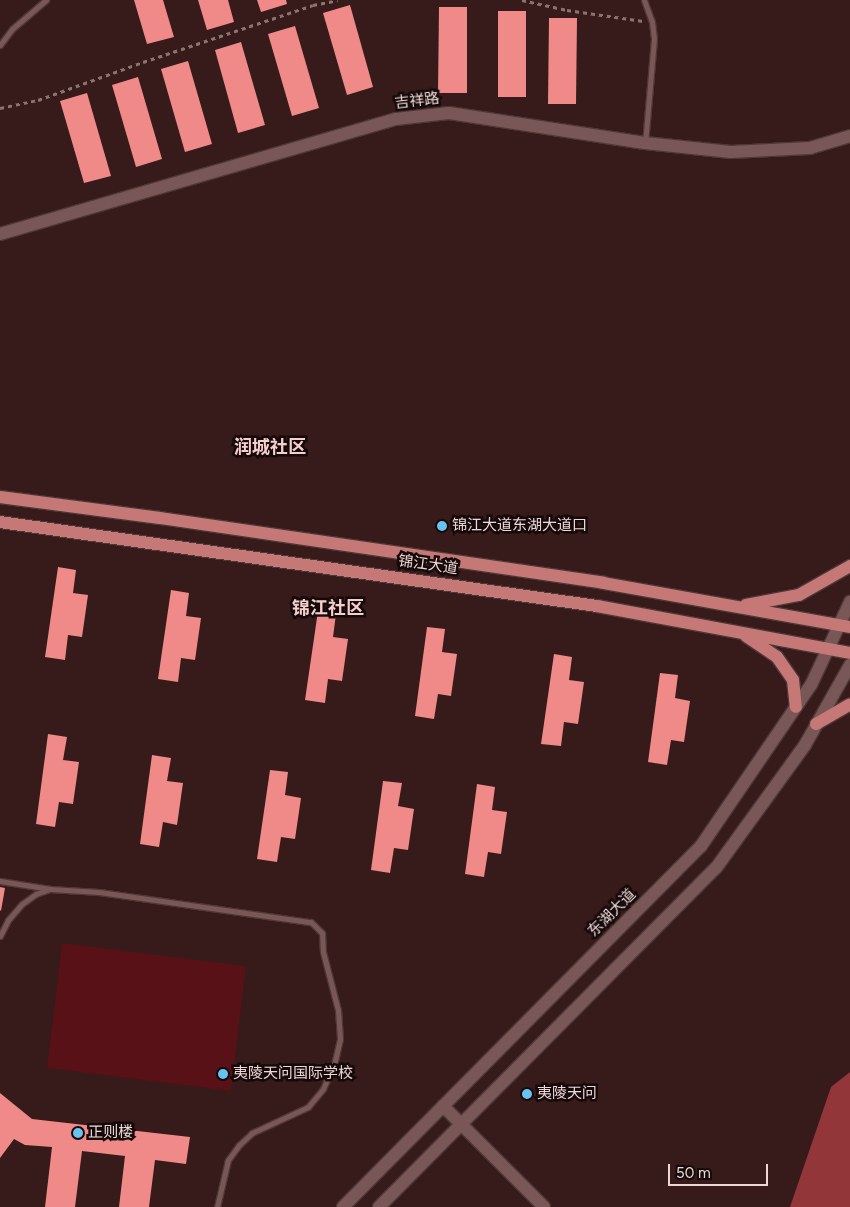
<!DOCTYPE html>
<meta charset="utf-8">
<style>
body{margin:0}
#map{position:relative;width:850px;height:1207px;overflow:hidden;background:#361b1a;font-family:Figtree,"Noto Sans SC",sans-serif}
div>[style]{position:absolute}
.green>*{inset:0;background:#571117}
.forest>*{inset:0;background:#92363a}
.building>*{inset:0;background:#f08a89}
.path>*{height:2.5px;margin-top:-1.25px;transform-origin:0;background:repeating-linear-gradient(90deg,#8b7372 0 4px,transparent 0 8px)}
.roads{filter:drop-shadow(1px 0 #4e3837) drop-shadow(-1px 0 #4e3837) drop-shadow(0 1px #4e3837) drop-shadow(0 -1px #4e3837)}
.service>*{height:5px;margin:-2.5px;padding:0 2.5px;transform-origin:2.5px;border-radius:2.5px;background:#785756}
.tertiary>*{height:12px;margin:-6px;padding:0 6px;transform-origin:6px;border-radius:6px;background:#785756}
.secondary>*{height:12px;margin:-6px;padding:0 6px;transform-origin:6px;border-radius:6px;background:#785756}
.primary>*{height:12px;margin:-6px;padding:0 6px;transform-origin:6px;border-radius:6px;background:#c67877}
.dots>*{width:14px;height:14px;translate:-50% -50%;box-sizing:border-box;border:2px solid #150909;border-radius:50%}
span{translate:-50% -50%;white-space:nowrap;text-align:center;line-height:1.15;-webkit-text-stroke:5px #150909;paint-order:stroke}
.street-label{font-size:15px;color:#ecd8d7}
.poi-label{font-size:15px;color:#ecd8d7}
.left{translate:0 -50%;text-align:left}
.quarter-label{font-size:18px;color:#f5cecd;font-weight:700}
.scale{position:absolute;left:668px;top:1164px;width:100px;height:22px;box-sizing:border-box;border:2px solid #ecd8d7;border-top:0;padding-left:6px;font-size:15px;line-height:18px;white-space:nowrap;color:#ecd8d7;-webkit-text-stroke:4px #150909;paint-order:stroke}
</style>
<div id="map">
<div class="green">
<i style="clip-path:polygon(62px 943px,246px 966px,231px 1091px,47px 1068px)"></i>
</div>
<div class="forest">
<i style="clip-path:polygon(850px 1072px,850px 1207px,790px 1207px,831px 1087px)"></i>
</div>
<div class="building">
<i style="clip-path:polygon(134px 0,163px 0,174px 37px,147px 44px)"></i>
<i style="clip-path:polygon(198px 0,228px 0,234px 22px,207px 30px)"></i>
<i style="clip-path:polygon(257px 0,286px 0,287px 4px,261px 12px)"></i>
<i style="clip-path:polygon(350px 5px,373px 87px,347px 95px,323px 13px)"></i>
<i style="clip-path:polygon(439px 7px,467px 7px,467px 93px,438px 93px)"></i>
<i style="clip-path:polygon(498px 11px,526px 11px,526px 97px,498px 97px)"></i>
<i style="clip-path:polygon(549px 18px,577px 18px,576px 104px,548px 104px)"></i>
<i style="clip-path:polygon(295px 26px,319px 108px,292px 116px,268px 34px)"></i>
<i style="clip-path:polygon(241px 42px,265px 125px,238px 133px,215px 50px)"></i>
<i style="clip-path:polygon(188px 61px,212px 144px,185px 152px,161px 69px)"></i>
<i style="clip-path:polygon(138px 77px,162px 159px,136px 167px,112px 85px)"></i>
<i style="clip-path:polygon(87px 93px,111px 176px,84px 183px,60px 101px)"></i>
<i style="clip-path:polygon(58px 567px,76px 570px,73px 593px,88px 595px,82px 637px,68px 635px,65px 660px,45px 657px)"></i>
<i style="clip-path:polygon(171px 590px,189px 593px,186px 616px,201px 618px,195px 660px,181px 658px,178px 682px,158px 679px)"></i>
<i style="clip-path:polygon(318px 611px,336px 614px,333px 637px,348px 639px,342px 681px,328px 679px,325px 703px,305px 700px)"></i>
<i style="clip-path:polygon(427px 627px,445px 629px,442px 652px,457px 654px,451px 696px,438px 694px,434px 719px,415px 716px)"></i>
<i style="clip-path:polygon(554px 654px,572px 657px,569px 680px,584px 682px,578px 724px,564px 722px,561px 746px,541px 744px)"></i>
<i style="clip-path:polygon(660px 673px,678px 675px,675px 698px,690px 701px,684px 742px,671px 740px,667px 765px,648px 762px)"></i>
<i style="clip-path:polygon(48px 734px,67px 737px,63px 760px,79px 762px,73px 804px,59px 802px,55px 827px,36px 824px)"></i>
<i style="clip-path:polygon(152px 755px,171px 758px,167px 781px,183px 783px,177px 825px,163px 822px,159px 847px,140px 844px)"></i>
<i style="clip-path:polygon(270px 770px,288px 772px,285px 795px,301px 798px,295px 839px,281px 837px,277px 862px,257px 859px)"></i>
<i style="clip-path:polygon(383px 781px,402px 783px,398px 806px,414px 809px,408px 850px,394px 848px,390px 873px,371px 870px)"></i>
<i style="clip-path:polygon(477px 784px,495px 787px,492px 810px,507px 812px,501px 854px,488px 852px,484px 877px,465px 874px)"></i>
<i style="clip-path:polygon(0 887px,5px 888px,1px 911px,0 910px)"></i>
<i style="clip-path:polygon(0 1093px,32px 1119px,190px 1137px,186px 1164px,155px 1160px,149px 1207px,119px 1207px,125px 1156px,82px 1151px,75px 1207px,45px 1207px,52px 1147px,25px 1145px,14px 1139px,0 1158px)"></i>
</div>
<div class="path">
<i style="left:522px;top:0;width:46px;rotate:12.5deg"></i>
<i style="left:567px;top:10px;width:77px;rotate:8.2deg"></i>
<i style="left:0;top:108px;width:39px;rotate:-12deg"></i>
<i style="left:38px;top:100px;width:112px;rotate:-19.9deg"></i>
<i style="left:143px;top:62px;width:179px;rotate:-18.5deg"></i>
<i style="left:313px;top:5px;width:25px;rotate:-11deg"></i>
</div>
<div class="roads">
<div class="service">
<i style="left:644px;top:0;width:23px;rotate:70deg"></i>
<i style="left:652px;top:22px;width:17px;rotate:83deg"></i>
<i style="left:654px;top:39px;width:104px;rotate:94.9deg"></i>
<i style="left:0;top:45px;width:20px;rotate:-53deg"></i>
<i style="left:12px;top:29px;width:45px;rotate:-40.5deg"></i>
<i style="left:0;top:881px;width:51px;rotate:9.1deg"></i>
<i style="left:0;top:936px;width:18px;rotate:-63deg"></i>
<i style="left:8px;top:920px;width:21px;rotate:-49deg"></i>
<i style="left:22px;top:904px;width:17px;rotate:-36deg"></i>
<i style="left:36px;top:894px;width:15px;rotate:-20deg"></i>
<i style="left:50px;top:889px;width:49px;rotate:3.5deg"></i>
<i style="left:99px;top:892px;width:214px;rotate:8.1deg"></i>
<i style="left:311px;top:922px;width:16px;rotate:45deg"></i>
<i style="left:322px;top:933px;width:19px;rotate:87deg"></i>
<i style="left:323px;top:952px;width:60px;rotate:75.5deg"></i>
<i style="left:338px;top:1010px;width:29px;rotate:86deg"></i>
<i style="left:340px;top:1039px;width:26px;rotate:103deg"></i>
<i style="left:334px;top:1064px;width:27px;rotate:114deg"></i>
<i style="left:323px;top:1089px;width:23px;rotate:130deg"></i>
<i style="left:308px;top:1107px;width:62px;rotate:155.1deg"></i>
<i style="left:252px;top:1133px;width:18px;rotate:137deg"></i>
<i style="left:239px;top:1145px;width:19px;rotate:126deg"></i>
<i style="left:228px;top:1160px;width:48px;rotate:103.2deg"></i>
</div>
<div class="tertiary">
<i style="left:0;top:234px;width:412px;rotate:-16.2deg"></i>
<i style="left:396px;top:119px;width:53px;rotate:-6.5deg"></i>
<i style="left:449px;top:113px;width:198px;rotate:8.7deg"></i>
<i style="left:645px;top:143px;width:86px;rotate:6deg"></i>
<i style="left:731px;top:152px;width:79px;rotate:-2.9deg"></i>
<i style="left:810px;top:148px;width:42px;rotate:-16.7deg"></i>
<i style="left:443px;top:1106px;width:143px;rotate:45deg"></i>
</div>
<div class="secondary">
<i style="left:343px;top:1207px;width:508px;rotate:-45.24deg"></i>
<i style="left:701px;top:846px;width:195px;rotate:-55.7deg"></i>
<i style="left:811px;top:685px;width:92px;rotate:-64.8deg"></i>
<i style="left:379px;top:1207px;width:478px;rotate:-45.2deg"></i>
<i style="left:716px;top:868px;width:152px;rotate:-54.1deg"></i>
<i style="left:805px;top:745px;width:92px;rotate:-60.6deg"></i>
</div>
<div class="primary">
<i style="left:0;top:497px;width:161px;rotate:7.5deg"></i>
<i style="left:160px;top:518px;width:448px;rotate:8.3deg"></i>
<i style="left:603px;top:583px;width:251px;rotate:10.1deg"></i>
<i style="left:0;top:522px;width:603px;rotate:8.01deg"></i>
<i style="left:597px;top:606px;width:257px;rotate:10.5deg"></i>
<i style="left:746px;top:605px;width:54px;rotate:-10.7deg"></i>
<i style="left:799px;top:595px;width:59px;rotate:-29.6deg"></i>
<i style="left:746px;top:636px;width:37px;rotate:34deg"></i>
<i style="left:777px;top:657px;width:28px;rotate:55deg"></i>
<i style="left:793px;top:680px;width:27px;rotate:84deg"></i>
<i style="left:816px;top:724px;width:39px;rotate:-30deg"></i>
</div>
</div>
<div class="dots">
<i style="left:442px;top:526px;background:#67c4f0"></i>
<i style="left:223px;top:1074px;background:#67c4f0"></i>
<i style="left:527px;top:1094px;background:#67c4f0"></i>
<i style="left:78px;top:1133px;background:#67c4f0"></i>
</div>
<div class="street-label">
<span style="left:417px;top:101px;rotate:-7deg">吉祥路</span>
<span style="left:428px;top:565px;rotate:8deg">锦江大道</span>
<span style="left:612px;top:913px;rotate:-45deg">东湖大道</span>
</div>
<div class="poi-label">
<span class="left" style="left:452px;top:526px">锦江大道东湖大道口</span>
<span class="left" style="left:233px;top:1074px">夷陵天问国际学校</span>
<span class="left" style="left:537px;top:1094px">夷陵天问</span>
<span class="left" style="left:88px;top:1133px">正则楼</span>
</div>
<div class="quarter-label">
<span style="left:270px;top:447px">润城社区</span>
<span style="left:328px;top:608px">锦江社区</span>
</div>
<div class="scale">50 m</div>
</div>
